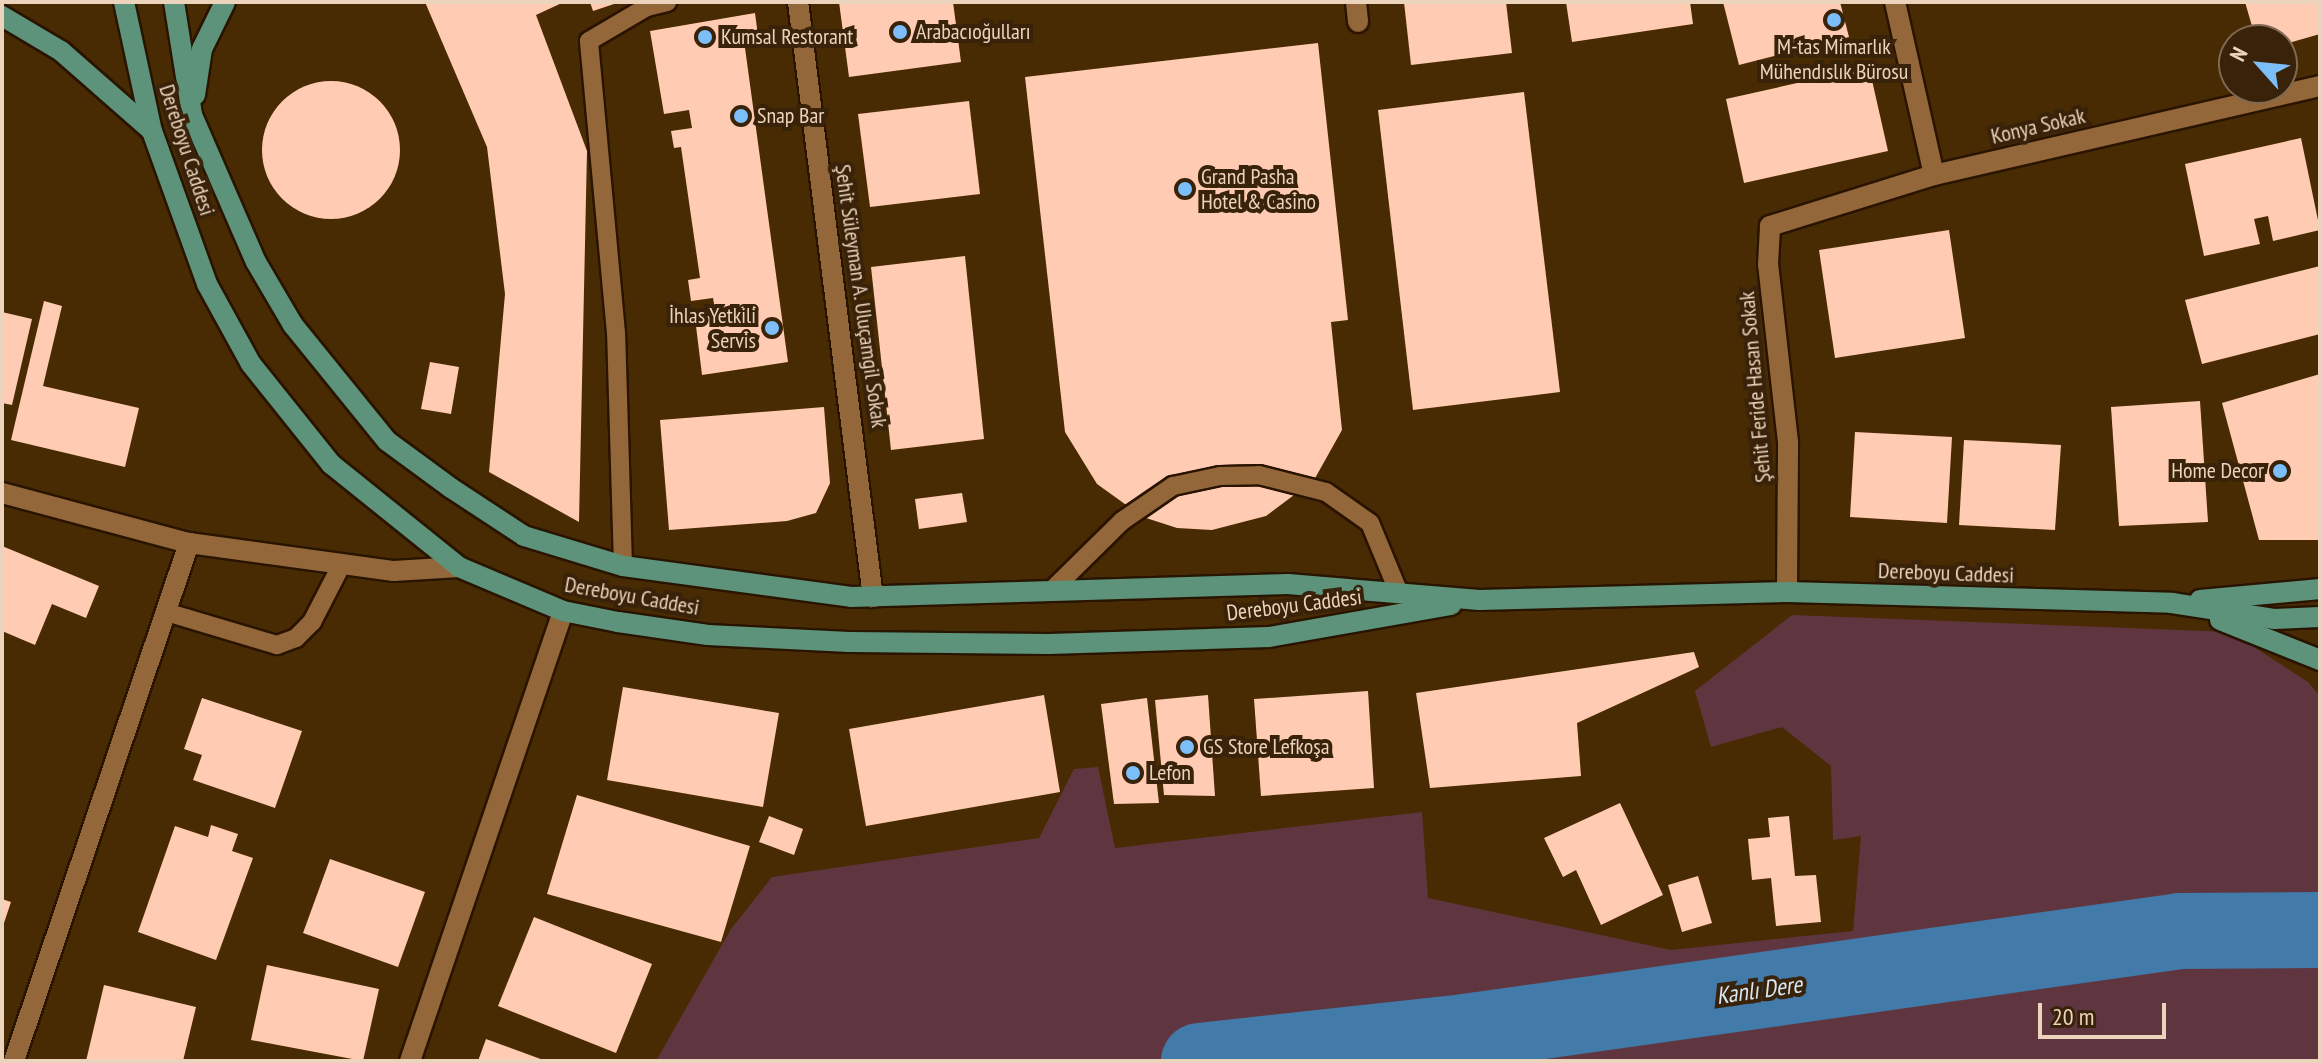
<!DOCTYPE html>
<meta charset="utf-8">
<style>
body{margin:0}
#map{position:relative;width:2322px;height:1063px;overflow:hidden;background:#482a03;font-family:"PT Sans Narrow",sans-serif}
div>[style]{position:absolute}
.green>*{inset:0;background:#5f363f}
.river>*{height:76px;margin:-38px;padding:0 38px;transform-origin:38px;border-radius:38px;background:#427aa9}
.building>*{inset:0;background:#ffcbb3}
.round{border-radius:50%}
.roads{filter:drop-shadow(2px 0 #291400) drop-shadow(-2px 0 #291400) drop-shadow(0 2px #291400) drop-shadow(0 -2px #291400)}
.lane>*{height:18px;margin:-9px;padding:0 9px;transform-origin:9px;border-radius:9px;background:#936739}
.street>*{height:20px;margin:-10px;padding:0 10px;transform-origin:10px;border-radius:10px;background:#936739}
.primary>*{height:20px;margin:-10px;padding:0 10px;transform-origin:10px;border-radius:10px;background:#5c937a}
.dots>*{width:22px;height:22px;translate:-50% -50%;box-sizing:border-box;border:4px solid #382209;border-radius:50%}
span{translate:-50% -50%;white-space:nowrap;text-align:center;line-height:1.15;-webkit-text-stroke:8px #382209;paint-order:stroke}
.poi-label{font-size:22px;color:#ecd3bb}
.left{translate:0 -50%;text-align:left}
.right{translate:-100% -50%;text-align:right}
.street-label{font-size:22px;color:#ecd3bb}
.water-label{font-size:24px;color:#d7e6f4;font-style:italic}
.frame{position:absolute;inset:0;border:4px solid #ecd3bb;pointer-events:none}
.north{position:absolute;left:2218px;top:24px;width:80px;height:80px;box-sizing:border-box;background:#382209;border:2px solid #806950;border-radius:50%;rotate:297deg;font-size:22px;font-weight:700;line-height:32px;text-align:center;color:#ecd3bb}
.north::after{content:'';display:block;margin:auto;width:28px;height:36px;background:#7cbef9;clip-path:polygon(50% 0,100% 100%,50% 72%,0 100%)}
.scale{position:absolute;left:2038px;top:1003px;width:128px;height:36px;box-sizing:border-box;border:4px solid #ecd3bb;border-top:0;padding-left:10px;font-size:24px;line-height:28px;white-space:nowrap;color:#ecd3bb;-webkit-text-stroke:6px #382209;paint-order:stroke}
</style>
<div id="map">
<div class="green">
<i style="clip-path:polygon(1792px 615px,2231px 632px,2308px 682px,2320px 696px,2320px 1061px,656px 1061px,731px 929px,772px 877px,1039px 838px,1074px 769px,1098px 767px,1115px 848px,1422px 812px,1428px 898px,1671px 950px,1853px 931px,1861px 836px,1833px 840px,1831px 766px,1782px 727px,1711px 747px,1695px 691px)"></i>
</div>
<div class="river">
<i style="left:1199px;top:1061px;width:268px;rotate:-6.2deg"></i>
<i style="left:1465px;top:1032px;width:722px;rotate:-8.04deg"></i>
<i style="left:2180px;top:931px;width:140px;rotate:-0.4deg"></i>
</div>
<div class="building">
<i style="clip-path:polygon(425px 2px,564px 2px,536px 15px,587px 151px,579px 522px,489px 472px,505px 294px,487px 147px)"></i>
<i style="clip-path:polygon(590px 2px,617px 2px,617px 3px,593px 11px)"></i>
<i style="clip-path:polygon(839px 2px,953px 2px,961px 62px,849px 77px)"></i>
<i style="clip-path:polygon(1404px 2px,1506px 2px,1512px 53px,1411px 65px)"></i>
<i style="clip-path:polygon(1566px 2px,1690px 2px,1693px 24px,1572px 42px)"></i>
<i style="clip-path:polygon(1723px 2px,1840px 2px,1849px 37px,1739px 65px)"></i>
<i style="clip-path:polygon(2245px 2px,2320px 2px,2320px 34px,2282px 45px,2282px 40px,2256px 40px)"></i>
<i style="clip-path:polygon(755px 13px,759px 43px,745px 48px,788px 362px,702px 375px,695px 318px,716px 315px,713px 298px,691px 301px,688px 280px,700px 278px,681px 147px,674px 148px,671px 131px,692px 128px,689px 110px,664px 114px,650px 31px)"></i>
<i style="clip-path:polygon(1318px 43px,1348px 320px,1331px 322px,1342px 430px,1314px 480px,1266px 516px,1212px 530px,1177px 528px,1143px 517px,1097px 484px,1065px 432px,1025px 77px)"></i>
<i style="clip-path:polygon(1869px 67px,1888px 151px,1744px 183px,1726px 99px)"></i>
<i class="round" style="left:262px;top:81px;width:138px;height:138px"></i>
<i style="clip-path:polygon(1524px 92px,1560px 392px,1413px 410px,1378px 110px)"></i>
<i style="clip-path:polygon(969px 101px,980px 194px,870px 207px,858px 114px)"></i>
<i style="clip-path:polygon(2301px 138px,2320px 230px,2273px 241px,2268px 216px,2254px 219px,2260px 244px,2204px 256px,2185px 164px)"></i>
<i style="clip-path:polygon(1949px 230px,1965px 338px,1835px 358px,1819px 250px)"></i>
<i style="clip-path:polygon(965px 256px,984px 439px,891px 450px,871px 267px)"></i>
<i style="clip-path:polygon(2320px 266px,2320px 334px,2202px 364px,2185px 300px)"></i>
<i style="clip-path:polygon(44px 301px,62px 306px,43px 386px,139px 408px,125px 467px,11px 440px)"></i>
<i style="clip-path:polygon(2px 312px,32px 319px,12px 405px,2px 403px)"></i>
<i style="clip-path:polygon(430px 362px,459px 367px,451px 414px,421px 409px)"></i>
<i style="clip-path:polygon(2320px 374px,2320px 540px,2259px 540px,2222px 403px)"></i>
<i style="clip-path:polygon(2200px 401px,2208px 522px,2119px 526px,2111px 407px)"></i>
<i style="clip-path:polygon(824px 407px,830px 483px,816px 513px,787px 521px,669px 530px,660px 420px)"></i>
<i style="clip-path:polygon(1855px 432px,1952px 437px,1947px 523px,1850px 517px)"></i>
<i style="clip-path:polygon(1964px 440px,2061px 445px,2055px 530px,1959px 525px)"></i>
<i style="clip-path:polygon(962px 493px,967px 522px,919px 529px,915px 499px)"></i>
<i style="clip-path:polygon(2px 546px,99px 586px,86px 618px,52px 604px,35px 645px,2px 631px)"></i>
<i style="clip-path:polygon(1694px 652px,1699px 667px,1577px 723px,1581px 776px,1430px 788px,1416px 693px)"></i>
<i style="clip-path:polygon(623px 687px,779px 713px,763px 807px,607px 780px)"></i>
<i style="clip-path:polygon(1368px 691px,1374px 788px,1261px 796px,1254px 699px)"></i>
<i style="clip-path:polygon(1044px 695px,1060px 792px,866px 826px,849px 729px)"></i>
<i style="clip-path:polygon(1208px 695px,1215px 796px,1164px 795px,1155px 700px)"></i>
<i style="clip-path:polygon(202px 698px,302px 731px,275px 808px,193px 780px,202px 755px,184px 749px)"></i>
<i style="clip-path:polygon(1147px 698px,1159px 803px,1114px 804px,1101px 704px)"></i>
<i style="clip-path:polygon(577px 795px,750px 846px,721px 942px,547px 894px)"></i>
<i style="clip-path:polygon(1620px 803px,1663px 895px,1601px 925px,1576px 870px,1563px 877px,1544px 838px)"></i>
<i style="clip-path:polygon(769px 816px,803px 829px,794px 855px,759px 842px)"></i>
<i style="clip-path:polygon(1789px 816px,1795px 876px,1816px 875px,1821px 922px,1776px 926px,1771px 878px,1752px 880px,1748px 839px,1770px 837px,1768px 818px)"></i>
<i style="clip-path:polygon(211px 825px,238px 834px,232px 851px,253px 858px,216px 960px,138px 932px,175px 826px,208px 837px)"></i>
<i style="clip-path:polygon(330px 859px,425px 892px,398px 967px,303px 933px)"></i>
<i style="clip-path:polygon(1698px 876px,1712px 923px,1682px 932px,1668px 885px)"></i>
<i style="clip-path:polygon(2px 899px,11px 902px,3px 926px,2px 926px)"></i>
<i style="clip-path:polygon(534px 917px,652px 964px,616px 1053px,498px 1006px)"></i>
<i style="clip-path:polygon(267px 965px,379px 989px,363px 1061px,251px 1040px)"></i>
<i style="clip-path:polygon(104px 985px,196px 1007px,183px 1061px,86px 1061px)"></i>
<i style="clip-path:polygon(486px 1039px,546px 1061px,478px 1061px)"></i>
</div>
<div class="roads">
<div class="lane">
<i style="left:623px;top:566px;width:233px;rotate:-91.7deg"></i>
<i style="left:616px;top:333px;width:293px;rotate:-95.3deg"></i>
<i style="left:589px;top:41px;width:67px;rotate:-30.4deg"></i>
<i style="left:647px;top:7px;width:21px;rotate:-14deg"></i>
<i style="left:1050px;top:592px;width:101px;rotate:-44.6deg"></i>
<i style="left:1122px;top:521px;width:62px;rotate:-34.5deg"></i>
<i style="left:1173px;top:486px;width:48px;rotate:-12deg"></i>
<i style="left:1220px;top:476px;width:39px;rotate:-1deg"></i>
<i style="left:1259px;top:475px;width:69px;rotate:14.2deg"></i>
<i style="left:1326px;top:492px;width:54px;rotate:35.2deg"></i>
<i style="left:1370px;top:523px;width:76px;rotate:67.5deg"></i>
<i style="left:166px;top:612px;width:116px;rotate:16.6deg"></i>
<i style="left:277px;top:645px;width:20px;rotate:-20deg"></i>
<i style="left:296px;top:638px;width:23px;rotate:-45deg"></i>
<i style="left:312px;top:622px;width:65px;rotate:-62.7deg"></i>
</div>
<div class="street">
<i style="left:798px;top:2px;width:600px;rotate:82.82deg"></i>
<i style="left:1356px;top:2px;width:20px;rotate:84deg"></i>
<i style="left:1895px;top:2px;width:177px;rotate:77.3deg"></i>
<i style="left:2px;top:493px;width:194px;rotate:15deg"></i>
<i style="left:189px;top:543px;width:207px;rotate:7.8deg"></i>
<i style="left:394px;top:571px;width:65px;rotate:-3.5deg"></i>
<i style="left:1787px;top:592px;width:150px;rotate:-89.6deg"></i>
<i style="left:1788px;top:442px;width:178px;rotate:-96.4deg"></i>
<i style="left:1768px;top:265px;width:39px;rotate:-87deg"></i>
<i style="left:1770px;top:226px;width:172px;rotate:-17.3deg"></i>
<i style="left:1934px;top:175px;width:396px;rotate:-13deg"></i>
<i style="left:14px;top:1061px;width:547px;rotate:-71.33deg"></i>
<i style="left:410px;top:1061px;width:475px;rotate:-71.2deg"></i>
</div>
<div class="primary">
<i style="left:124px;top:2px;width:132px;rotate:77.8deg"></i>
<i style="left:152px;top:131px;width:163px;rotate:70.2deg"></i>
<i style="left:207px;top:284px;width:91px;rotate:61.2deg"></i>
<i style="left:251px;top:364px;width:128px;rotate:51.3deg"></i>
<i style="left:331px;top:464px;width:164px;rotate:38.8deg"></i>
<i style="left:459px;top:567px;width:113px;rotate:22.9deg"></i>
<i style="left:563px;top:611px;width:56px;rotate:11.3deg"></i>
<i style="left:618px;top:622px;width:91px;rotate:8.2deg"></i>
<i style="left:708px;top:635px;width:141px;rotate:2.8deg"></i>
<i style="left:849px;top:642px;width:200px;rotate:0.6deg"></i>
<i style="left:1049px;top:644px;width:220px;rotate:-1.8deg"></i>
<i style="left:1269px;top:637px;width:185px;rotate:-10deg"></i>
<i style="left:174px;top:2px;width:114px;rotate:80.9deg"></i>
<i style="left:192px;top:115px;width:160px;rotate:66.5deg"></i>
<i style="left:256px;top:262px;width:73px;rotate:59.6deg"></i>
<i style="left:293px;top:325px;width:149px;rotate:51deg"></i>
<i style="left:387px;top:441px;width:79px;rotate:36.3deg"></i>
<i style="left:451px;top:488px;width:87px;rotate:33.3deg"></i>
<i style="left:524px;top:536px;width:103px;rotate:16.9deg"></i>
<i style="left:623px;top:566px;width:230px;rotate:7.7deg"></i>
<i style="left:851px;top:597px;width:437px;rotate:-1.7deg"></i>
<i style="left:1288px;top:584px;width:192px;rotate:4.8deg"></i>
<i style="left:1479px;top:600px;width:308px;rotate:-1.5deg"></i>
<i style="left:1787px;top:592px;width:385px;rotate:1.6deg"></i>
<i style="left:2172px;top:603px;width:103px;rotate:8.9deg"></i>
<i style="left:2274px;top:619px;width:46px;rotate:-2.5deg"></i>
<i style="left:2px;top:16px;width:69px;rotate:30.7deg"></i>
<i style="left:61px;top:51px;width:121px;rotate:41.3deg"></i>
<i style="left:195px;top:95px;width:47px;rotate:-81.3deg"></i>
<i style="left:202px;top:49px;width:52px;rotate:-63.9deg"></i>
<i style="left:2200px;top:600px;width:121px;rotate:-5.2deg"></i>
<i style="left:2220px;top:620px;width:108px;rotate:21.8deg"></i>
</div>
</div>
<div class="dots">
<i style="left:1834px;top:20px;background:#7cbef9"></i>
<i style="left:900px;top:32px;background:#7cbef9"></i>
<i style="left:705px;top:37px;background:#7cbef9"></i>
<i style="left:741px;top:116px;background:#7cbef9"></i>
<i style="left:1185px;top:189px;background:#7cbef9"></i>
<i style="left:772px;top:328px;background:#7cbef9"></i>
<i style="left:2280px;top:471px;background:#7cbef9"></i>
<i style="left:1187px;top:747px;background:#7cbef9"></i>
<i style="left:1133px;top:773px;background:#7cbef9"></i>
</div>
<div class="poi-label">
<span class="left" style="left:916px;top:32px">Arabacıoğulları</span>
<span class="left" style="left:721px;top:37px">Kumsal Restorant</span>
<span style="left:1834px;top:59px">M-tas Mimarlık<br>Mühendıslık Bürosu</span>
<span class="left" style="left:757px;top:116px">Snap Bar</span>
<span class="left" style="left:1201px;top:189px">Grand Pasha<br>Hotel &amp; Casino</span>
<span class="right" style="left:756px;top:328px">İhlas Yetkili<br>Servis</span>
<span class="right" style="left:2264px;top:471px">Home Decor</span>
<span class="left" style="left:1203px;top:747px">GS Store Lefkoşa</span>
<span class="left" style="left:1149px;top:773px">Lefon</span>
</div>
<div class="street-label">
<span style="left:2038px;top:126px;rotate:-13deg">Konya Sokak</span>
<span style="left:187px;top:150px;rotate:72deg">Dereboyu Caddesi</span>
<span style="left:861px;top:296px;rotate:82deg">Şehit Süleyman A. Uluçamgil Sokak</span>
<span style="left:1755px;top:387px;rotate:-95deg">Şehit Feride Hasan Sokak</span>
<span style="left:1946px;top:573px;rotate:2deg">Dereboyu Caddesi</span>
<span style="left:632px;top:596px;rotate:10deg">Dereboyu Caddesi</span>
<span style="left:1294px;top:605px;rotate:-7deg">Dereboyu Caddesi</span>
</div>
<div class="water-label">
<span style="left:1759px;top:990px;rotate:-8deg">Kanlı Dere</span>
</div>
<div class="frame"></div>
<div class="north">N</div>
<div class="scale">20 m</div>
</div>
